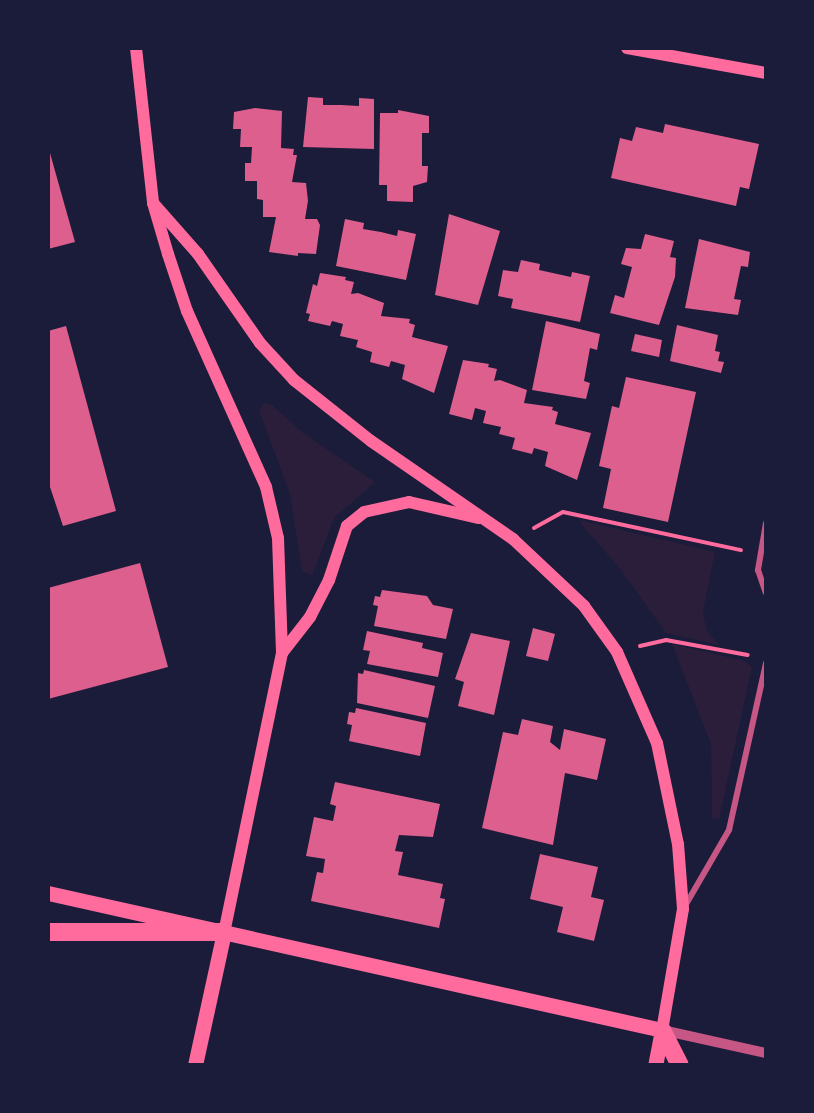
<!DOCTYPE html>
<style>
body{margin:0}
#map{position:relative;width:814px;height:1113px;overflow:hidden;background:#1b1b3a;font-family:Cabin,sans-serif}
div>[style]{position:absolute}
.green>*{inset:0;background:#2a1e3b}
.building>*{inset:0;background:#dd5f8e}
.path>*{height:4px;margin:-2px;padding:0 2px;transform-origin:2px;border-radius:2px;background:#ff6b9d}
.minor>*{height:6px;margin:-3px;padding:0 3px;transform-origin:3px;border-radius:3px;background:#c65784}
.tertiary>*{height:10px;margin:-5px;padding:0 5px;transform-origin:5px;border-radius:5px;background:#c65784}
.secondary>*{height:12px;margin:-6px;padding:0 6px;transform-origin:6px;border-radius:6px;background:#ff6b9d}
.primary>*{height:15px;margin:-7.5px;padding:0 7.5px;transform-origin:7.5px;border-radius:7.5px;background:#ff6b9d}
.motorway>*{height:18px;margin:-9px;padding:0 9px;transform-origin:9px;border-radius:9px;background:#ff6b9d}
span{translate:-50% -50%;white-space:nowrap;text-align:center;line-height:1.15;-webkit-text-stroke:4.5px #1b1b3a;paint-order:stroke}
.frame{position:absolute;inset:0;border:50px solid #1b1b3a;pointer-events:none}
</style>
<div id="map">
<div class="green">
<i style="clip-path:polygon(264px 403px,272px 405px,303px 433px,375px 482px,334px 518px,312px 576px,302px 571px,290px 494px,259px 410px)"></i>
<i style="clip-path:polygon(578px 520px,715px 552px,703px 612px,707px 631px,719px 645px,666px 633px,621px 570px)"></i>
<i style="clip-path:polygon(672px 644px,745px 661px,752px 667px,719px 819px,712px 818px,711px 744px)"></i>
</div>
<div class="building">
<i style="clip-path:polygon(308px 97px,323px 98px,323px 105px,341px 105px,359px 106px,359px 98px,374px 99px,374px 149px,303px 147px)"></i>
<i style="clip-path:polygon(255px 108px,282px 111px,281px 148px,294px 149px,293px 155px,297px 155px,292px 182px,306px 183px,308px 201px,305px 219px,317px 219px,320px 225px,316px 254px,298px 253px,298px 256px,269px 252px,276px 217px,263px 217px,263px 200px,257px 199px,257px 181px,245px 181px,245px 163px,251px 163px,252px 147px,240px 147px,241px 129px,233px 129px,234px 112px)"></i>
<i style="clip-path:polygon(398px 110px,429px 116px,429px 133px,422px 133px,422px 166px,428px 166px,427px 182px,413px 186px,413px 202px,387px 201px,387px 185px,379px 185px,380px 113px,398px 113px)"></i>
<i style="clip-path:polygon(665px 124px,759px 144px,749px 189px,740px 187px,736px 206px,611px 178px,620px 138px,632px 141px,636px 127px,663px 133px)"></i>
<i style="clip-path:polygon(48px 146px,75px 242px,48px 249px)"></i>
<i style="clip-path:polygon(449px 214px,500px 231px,478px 305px,435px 295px)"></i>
<i style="clip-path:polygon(345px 219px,364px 223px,363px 229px,381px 232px,397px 236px,398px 230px,416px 234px,406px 280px,336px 266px)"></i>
<i style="clip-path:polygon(645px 234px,674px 241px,670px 257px,676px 258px,675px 277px,659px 325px,610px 313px,615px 295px,624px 298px,628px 282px,632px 267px,621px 264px,626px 248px,641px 249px)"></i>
<i style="clip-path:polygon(699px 239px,750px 252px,748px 267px,741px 266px,734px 299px,741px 300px,738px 315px,685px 308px)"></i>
<i style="clip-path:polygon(521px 260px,540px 264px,539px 270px,571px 277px,572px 272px,590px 276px,580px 322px,511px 308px,513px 299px,498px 296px,503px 270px,518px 272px)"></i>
<i style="clip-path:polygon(320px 273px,346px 277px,345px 280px,354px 282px,351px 294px,358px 293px,384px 303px,381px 316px,410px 319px,409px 323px,415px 325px,412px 337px,448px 346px,434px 393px,402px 379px,405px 365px,391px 361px,389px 367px,370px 362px,372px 352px,356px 347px,358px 340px,340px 336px,343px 324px,332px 321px,330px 326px,308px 321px,310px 314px,306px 313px,313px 284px,317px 286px)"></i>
<i style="clip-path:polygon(546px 321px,600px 334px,597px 350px,590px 348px,584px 381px,590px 383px,586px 399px,532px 390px)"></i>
<i style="clip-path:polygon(677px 325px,718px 335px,715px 351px,720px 352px,718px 361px,724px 362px,721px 373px,670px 361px)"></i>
<i style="clip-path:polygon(66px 326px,116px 511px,63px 526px,48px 481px,48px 331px)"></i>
<i style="clip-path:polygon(635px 334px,662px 340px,659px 357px,631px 351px)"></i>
<i style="clip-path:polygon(463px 360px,489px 364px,488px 367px,497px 369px,494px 381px,500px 380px,527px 390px,524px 403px,553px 407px,552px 410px,558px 412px,555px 424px,591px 433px,577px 480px,545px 466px,548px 452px,534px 448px,532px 454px,512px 449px,515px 438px,499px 434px,501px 427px,483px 423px,486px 411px,475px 408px,472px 420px,449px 414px)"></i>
<i style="clip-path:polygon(626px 377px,696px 392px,668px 522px,603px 508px,611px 469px,599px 466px,612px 406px,619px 408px)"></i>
<i style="clip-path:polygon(140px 563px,168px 667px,48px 699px,48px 588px)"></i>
<i style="clip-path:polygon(382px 590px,427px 596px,433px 605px,453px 609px,446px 639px,374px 626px,378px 606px,373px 605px,375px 596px,380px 597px)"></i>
<i style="clip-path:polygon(533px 628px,555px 634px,548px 661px,526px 656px)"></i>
<i style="clip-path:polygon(367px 631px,423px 643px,422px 648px,443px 653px,438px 677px,367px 664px,370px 651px,363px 650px)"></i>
<i style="clip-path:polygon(471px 633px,510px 641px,494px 715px,458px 706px,464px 682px,455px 679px)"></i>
<i style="clip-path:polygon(364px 670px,435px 686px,428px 718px,357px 703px,358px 673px,363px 674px)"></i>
<i style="clip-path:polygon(356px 708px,426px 723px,420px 756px,349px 741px,352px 725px,347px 724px,349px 712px,355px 713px)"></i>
<i style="clip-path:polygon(522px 719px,553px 726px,550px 742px,560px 750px,564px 729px,606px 739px,597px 780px,565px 773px,553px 845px,482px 828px,503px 732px,518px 735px)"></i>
<i style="clip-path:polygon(335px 782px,440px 804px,433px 837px,399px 835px,395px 851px,403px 852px,398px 875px,443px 884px,440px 898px,445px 899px,439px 928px,311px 901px,317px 872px,323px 873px,325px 859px,306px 856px,314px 817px,333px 821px,336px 806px,330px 804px)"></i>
<i style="clip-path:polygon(540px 854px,598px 867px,591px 897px,604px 900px,594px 941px,557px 932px,563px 907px,530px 899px)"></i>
</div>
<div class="path">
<i style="left:534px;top:528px;width:33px;rotate:-29deg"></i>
<i style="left:563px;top:512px;width:182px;rotate:12.1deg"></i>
<i style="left:640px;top:646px;width:27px;rotate:-13deg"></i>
<i style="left:666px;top:640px;width:83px;rotate:10.4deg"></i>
</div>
<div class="minor">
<i style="left:766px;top:523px;width:48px;rotate:99.7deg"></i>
<i style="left:758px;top:570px;width:24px;rotate:71deg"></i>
<i style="left:685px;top:906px;width:88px;rotate:-59.9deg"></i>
<i style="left:729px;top:830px;width:171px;rotate:-77.5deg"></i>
</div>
<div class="tertiary">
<i style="left:662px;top:1030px;width:107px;rotate:12.5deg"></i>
</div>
<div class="secondary">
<i style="left:136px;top:48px;width:156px;rotate:83.7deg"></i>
<i style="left:153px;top:203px;width:53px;rotate:73.6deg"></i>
<i style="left:168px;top:254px;width:60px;rotate:71.6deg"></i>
<i style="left:187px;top:311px;width:193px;rotate:65.8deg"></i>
<i style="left:266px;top:487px;width:52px;rotate:76.8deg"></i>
<i style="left:278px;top:538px;width:115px;rotate:88deg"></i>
<i style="left:282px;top:653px;width:285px;rotate:101.7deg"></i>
<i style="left:627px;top:48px;width:141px;rotate:10.2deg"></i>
<i style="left:153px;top:203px;width:68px;rotate:48.6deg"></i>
<i style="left:198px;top:254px;width:108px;rotate:55.1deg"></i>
<i style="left:260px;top:343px;width:50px;rotate:47.4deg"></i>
<i style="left:294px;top:380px;width:98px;rotate:38.4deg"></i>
<i style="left:371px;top:441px;width:173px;rotate:34.6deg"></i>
<i style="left:513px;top:539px;width:98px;rotate:43.3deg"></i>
<i style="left:584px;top:606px;width:57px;rotate:54.3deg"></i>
<i style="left:617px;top:652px;width:99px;rotate:66.3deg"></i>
<i style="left:657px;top:743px;width:103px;rotate:78.3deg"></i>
<i style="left:678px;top:844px;width:65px;rotate:85.6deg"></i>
<i style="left:683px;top:909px;width:123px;rotate:99.8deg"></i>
<i style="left:282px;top:653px;width:46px;rotate:-52.1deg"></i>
<i style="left:310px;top:617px;width:42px;rotate:-62.8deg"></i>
<i style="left:329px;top:580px;width:57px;rotate:-71.6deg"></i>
<i style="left:347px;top:526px;width:22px;rotate:-39deg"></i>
<i style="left:364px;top:512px;width:46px;rotate:-12.5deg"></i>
<i style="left:409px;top:502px;width:72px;rotate:12.9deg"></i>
</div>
<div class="primary">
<i style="left:48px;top:893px;width:629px;rotate:12.58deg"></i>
<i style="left:662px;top:1030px;width:36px;rotate:101deg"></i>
<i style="left:195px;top:1065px;width:136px;rotate:-77.7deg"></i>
</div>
<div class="motorway">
<i style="left:48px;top:932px;width:176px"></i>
<i style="left:662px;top:1030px;width:39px;rotate:63deg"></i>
</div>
<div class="frame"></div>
</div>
